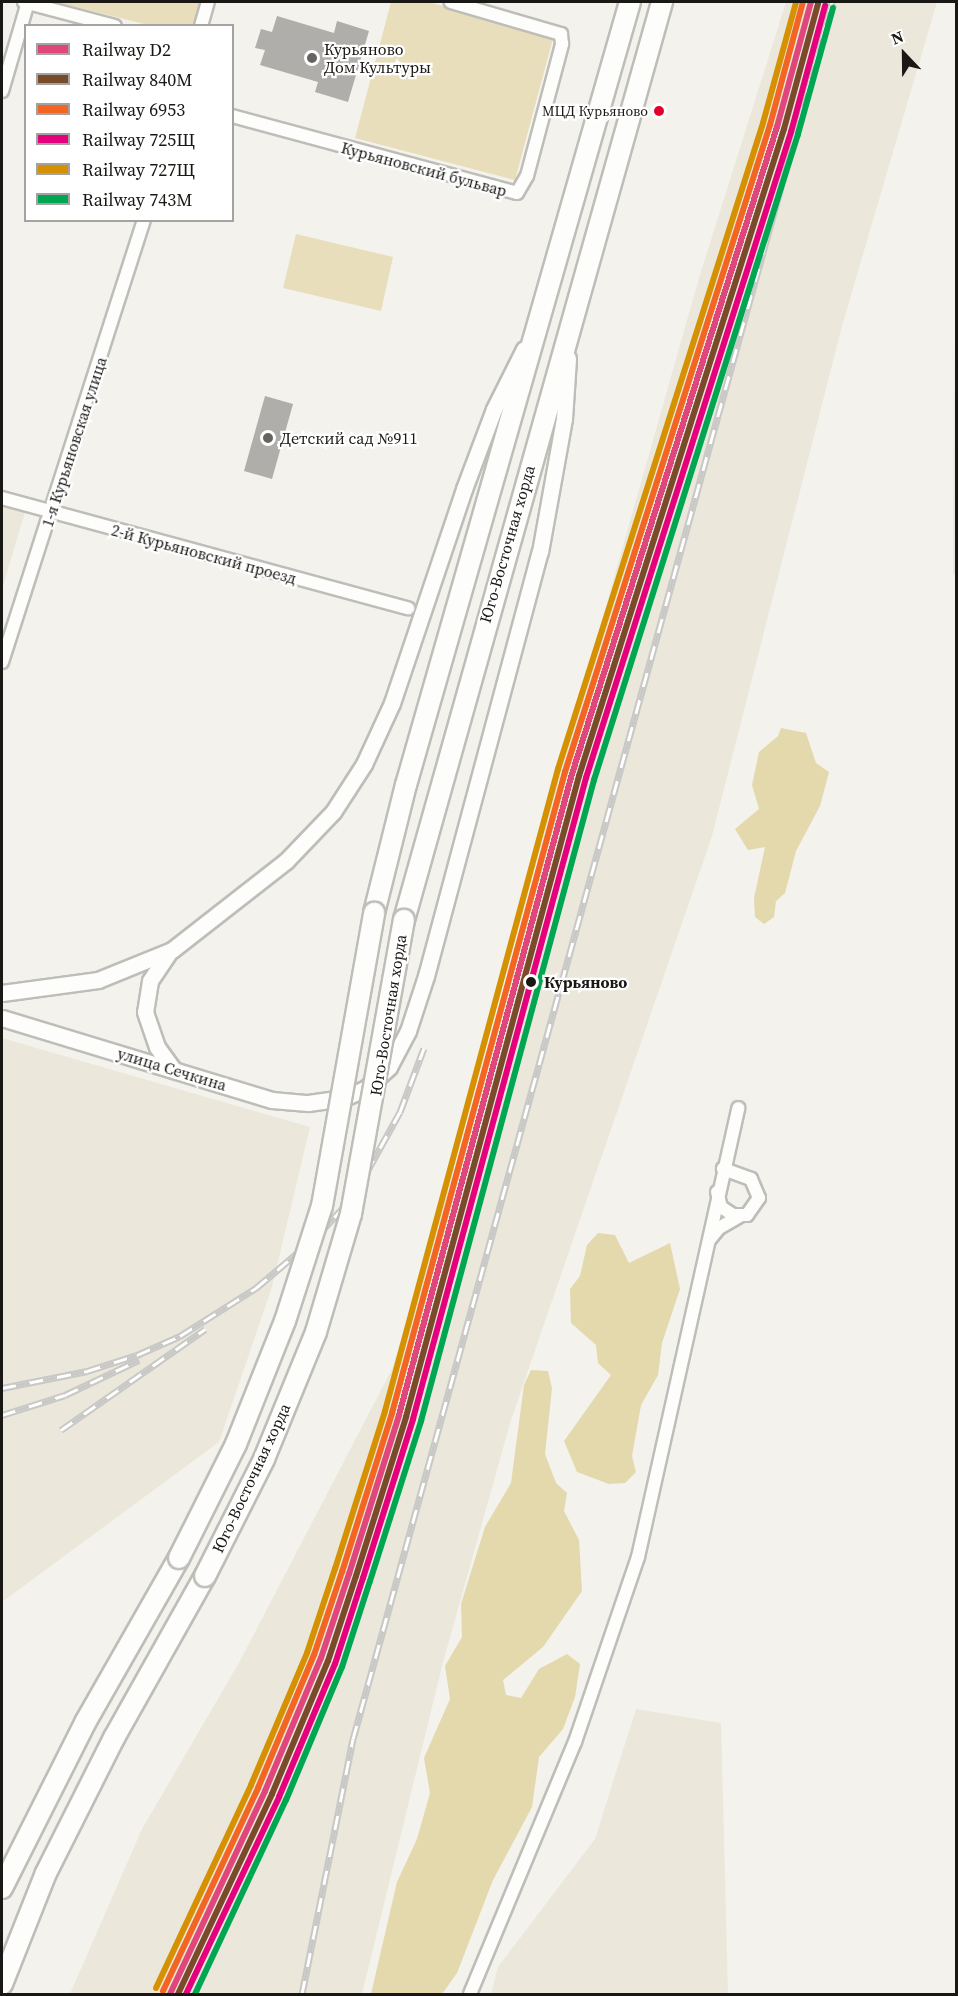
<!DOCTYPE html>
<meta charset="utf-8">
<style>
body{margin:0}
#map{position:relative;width:958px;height:1996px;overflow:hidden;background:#f3f2ec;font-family:"Source Serif 4",serif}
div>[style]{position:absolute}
.built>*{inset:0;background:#ebe7db}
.green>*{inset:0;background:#e9debc}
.forest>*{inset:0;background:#e4d8ad}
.building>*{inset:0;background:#afaeaa}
.roads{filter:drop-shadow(2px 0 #bebdb8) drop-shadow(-2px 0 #bebdb8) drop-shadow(0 2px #bebdb8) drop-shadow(0 -2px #bebdb8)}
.minor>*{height:12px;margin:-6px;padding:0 6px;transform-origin:6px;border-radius:6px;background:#fdfdfc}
.tertiary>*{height:15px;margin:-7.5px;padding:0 7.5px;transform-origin:7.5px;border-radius:7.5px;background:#fdfdfc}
.primary>*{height:20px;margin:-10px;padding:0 10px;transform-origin:10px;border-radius:10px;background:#fdfdfc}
.rail>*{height:7px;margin-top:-3.5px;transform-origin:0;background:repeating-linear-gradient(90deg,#fff 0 14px,#c8c8c6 0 28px);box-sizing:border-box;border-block:2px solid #c8c8c6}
.bridges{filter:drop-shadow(2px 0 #bebdb8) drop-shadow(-2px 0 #bebdb8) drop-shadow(0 2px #bebdb8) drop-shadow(0 -2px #bebdb8)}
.primary-bridge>*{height:20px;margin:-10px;padding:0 10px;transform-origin:10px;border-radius:10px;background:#fdfdfc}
.rail-1>*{height:6px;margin:-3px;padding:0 3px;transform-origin:3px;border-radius:3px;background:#df477c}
.rail-2>*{height:6px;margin:-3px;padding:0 3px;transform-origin:3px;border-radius:3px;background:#7a4b2a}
.rail-3>*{height:6px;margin:-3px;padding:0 3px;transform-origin:3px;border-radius:3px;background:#f26522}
.rail-4>*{height:6px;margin:-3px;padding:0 3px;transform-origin:3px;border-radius:3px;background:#e5007d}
.rail-5>*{height:6px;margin:-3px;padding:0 3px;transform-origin:3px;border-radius:3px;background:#d69103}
.rail-6>*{height:6px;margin:-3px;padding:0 3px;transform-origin:3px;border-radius:3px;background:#00a651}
.dots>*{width:16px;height:16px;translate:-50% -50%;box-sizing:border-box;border:3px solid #fff;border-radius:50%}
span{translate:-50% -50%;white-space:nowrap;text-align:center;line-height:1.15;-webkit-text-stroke:4.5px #fff;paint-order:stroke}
.bus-label{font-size:14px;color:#191814}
.right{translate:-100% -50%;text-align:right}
.poi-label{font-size:16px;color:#191814}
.left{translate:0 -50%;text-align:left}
.street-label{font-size:16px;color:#191814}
.stop-label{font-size:16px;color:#191814;font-weight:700}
.frame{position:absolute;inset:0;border:3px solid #191814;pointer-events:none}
.legend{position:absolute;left:24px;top:24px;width:210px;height:198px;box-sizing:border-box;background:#fff;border:2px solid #a3a3a1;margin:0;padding:8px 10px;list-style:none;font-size:18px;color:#191814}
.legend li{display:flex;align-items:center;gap:12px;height:30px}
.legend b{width:30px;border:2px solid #a3a3a1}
.north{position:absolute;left:874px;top:24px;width:60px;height:60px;-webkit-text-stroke:4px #fff;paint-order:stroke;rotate:338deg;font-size:16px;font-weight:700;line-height:24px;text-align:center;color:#191814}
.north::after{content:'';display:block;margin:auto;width:21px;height:27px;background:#191814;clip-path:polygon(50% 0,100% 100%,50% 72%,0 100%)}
</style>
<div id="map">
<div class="built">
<i style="clip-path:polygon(786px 2px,937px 2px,842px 326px,712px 836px,511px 1420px,442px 1666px,362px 1994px,70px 1994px,142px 1829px,240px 1661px,392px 1369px,493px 1043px,564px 754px,699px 278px)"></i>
<i style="clip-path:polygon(954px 342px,956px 574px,953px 574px)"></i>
<i style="clip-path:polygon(2px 506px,25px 512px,2px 589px)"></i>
<i style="clip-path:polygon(2px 1038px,310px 1127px,272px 1287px,219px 1442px,2px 1602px)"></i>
<i style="clip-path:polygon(636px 1709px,721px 1723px,728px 1994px,491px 1994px,498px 1967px,595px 1839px)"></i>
</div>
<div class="green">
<i style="clip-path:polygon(56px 2px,203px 2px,196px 26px,148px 25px)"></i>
<i style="clip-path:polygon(391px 2px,428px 2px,554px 35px,515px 180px,355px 138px)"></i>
<i style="clip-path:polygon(296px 234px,393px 257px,381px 311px,283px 288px)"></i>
</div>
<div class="forest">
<i style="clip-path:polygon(781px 728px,806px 733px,816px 763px,829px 772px,820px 806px,796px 851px,785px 893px,776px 901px,774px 917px,764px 924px,755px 917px,754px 898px,765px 847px,748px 850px,735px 829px,759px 809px,752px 785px,759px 752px,778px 736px)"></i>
<i style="clip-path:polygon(598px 1233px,615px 1235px,629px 1263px,670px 1243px,680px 1289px,662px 1343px,658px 1375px,641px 1405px,632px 1456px,636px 1472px,625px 1483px,609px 1484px,577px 1472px,564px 1441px,611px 1375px,598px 1363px,596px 1345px,571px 1323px,570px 1289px,580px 1276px,587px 1245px)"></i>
<i style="clip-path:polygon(531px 1370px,548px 1371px,552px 1388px,545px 1454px,556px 1483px,567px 1493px,564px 1511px,579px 1540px,582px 1591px,543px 1647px,503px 1680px,506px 1695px,521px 1698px,539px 1669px,567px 1654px,580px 1664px,575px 1697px,563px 1729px,539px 1757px,532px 1807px,493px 1880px,457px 1973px,442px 1994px,371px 1994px,397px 1882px,417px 1839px,430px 1793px,424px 1758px,450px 1699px,445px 1666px,462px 1637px,461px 1604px,485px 1527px,511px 1483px,524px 1385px)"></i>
</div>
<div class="building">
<i style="clip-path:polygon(277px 16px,334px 33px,337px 21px,369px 31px,348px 102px,315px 92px,318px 82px,260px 65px,265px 50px,255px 48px,261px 29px,272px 32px)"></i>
<i style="clip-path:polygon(265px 396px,293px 404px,272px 479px,244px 471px)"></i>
</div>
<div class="roads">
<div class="minor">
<i style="left:24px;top:2px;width:94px;rotate:14.8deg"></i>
<i style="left:201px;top:26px;width:25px;rotate:-74deg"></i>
<i style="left:2px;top:91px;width:93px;rotate:-73.7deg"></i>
<i style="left:232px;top:116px;width:295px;rotate:15.1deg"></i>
<i style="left:517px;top:193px;width:20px;rotate:-60deg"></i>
<i style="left:527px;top:176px;width:137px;rotate:-75.1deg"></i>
<i style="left:562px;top:44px;width:10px;rotate:-96deg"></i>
<i style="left:561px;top:34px;width:115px;rotate:-163.8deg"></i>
<i style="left:2px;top:498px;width:421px;rotate:15.2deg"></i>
<i style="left:2px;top:662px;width:464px;rotate:-72.2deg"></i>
<i style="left:717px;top:1192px;width:16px;rotate:75deg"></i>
<i style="left:721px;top:1207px;width:14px;rotate:34deg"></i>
<i style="left:733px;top:1215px;width:14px"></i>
<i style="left:747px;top:1215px;width:21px;rotate:-55deg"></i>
<i style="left:759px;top:1198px;width:21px;rotate:-113deg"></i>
<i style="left:751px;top:1179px;width:30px;rotate:-160deg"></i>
<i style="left:710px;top:1239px;width:14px;rotate:-51deg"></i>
<i style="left:719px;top:1228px;width:24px;rotate:-30deg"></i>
<i style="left:470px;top:1994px;width:273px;rotate:-67.4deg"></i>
<i style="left:575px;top:1742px;width:195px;rotate:-71.2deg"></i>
<i style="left:638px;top:1557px;width:460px;rotate:-77.4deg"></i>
</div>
<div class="tertiary">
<i style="left:168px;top:954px;width:32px;rotate:124deg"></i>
<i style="left:150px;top:981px;width:31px;rotate:99deg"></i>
<i style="left:145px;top:1012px;width:37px;rotate:71deg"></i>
<i style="left:157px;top:1047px;width:29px;rotate:54deg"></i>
<i style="left:2px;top:993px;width:97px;rotate:-7.7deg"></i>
<i style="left:98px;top:980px;width:80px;rotate:-22.1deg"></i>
<i style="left:172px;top:950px;width:145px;rotate:-38deg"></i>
<i style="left:286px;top:861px;width:68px;rotate:-46.2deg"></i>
<i style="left:333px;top:812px;width:57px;rotate:-57.1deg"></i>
<i style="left:364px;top:764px;width:67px;rotate:-65.3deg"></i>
<i style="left:392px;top:703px;width:226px;rotate:-71.4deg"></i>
<i style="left:464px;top:489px;width:85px;rotate:-69.4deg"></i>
<i style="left:494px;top:409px;width:67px;rotate:-63.4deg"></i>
<i style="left:2px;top:1018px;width:282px;rotate:16.9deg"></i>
<i style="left:272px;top:1100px;width:36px;rotate:5deg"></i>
<i style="left:308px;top:1103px;width:36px;rotate:-8deg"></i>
<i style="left:344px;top:1098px;width:24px;rotate:-24deg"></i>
<i style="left:366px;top:1088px;width:31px;rotate:-42deg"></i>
<i style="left:389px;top:1067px;width:41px;rotate:-62.2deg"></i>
<i style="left:408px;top:1031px;width:58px;rotate:-71.9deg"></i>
<i style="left:426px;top:976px;width:439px;rotate:-75deg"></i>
<i style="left:540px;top:552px;width:135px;rotate:-79.8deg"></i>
<i style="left:564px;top:419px;width:61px;rotate:-86.2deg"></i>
</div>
<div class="primary">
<i style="left:374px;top:913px;width:132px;rotate:-76deg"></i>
<i style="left:406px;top:785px;width:814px;rotate:-74.04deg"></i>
<i style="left:404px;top:920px;width:954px;rotate:-74.3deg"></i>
<i style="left:2px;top:1888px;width:187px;rotate:-63.3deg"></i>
<i style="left:86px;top:1721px;width:188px;rotate:-60.3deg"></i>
<i style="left:2px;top:1984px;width:119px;rotate:-68.4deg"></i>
<i style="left:46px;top:1873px;width:151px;rotate:-63.3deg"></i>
<i style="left:114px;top:1738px;width:186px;rotate:-60.7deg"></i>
</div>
</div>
<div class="rail">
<i style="left:2px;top:1388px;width:87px;rotate:-11.3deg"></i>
<i style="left:87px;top:1371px;width:52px;rotate:-17.7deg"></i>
<i style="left:137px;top:1355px;width:47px;rotate:-23.8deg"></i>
<i style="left:180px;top:1336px;width:90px;rotate:-32.3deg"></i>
<i style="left:256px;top:1288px;width:77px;rotate:-40.3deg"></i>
<i style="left:315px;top:1238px;width:56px;rotate:-47.2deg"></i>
<i style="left:353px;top:1197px;width:97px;rotate:-61.1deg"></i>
<i style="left:400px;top:1112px;width:68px;rotate:-69.4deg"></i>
<i style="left:2px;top:1415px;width:66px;rotate:-17.6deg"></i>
<i style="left:65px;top:1395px;width:82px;rotate:-25.3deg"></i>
<i style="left:61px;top:1430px;width:176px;rotate:-35deg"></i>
<i style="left:302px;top:1994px;width:260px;rotate:-78.7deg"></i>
<i style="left:353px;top:1739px;width:1802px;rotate:-74.58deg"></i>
</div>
<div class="bridges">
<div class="primary-bridge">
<i style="left:179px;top:1558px;width:127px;rotate:-63.4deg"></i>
<i style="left:236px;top:1444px;width:132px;rotate:-68.3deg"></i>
<i style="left:285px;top:1321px;width:121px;rotate:-72.2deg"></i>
<i style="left:322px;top:1206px;width:298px;rotate:-79.9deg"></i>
<i style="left:205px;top:1576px;width:131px;rotate:-63.2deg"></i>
<i style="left:264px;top:1459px;width:137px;rotate:-67.7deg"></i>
<i style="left:316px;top:1332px;width:123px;rotate:-73.5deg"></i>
<i style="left:351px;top:1214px;width:299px;rotate:-79.8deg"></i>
</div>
</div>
<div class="rail-1">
<i style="left:170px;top:1994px;width:224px;rotate:-64.9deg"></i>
<i style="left:265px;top:1791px;width:144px;rotate:-67.2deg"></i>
<i style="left:321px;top:1658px;width:89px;rotate:-71.6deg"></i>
<i style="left:349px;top:1574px;width:167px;rotate:-72.5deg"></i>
<i style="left:399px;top:1415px;width:664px;rotate:-74.9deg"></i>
<i style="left:572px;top:774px;width:679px;rotate:-72.42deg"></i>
<i style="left:777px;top:127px;width:130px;rotate:-74.8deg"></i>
</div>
<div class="rail-2">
<i style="left:178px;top:1994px;width:221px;rotate:-64.8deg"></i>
<i style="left:272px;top:1794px;width:144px;rotate:-67.2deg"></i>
<i style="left:328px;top:1661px;width:89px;rotate:-71.8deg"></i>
<i style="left:356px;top:1576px;width:167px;rotate:-72.5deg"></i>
<i style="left:406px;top:1417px;width:664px;rotate:-74.9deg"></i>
<i style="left:579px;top:776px;width:679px;rotate:-72.42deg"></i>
<i style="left:784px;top:129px;width:130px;rotate:-74.8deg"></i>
</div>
<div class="rail-3">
<i style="left:163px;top:1991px;width:224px;rotate:-64.9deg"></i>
<i style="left:258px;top:1788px;width:144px;rotate:-67.2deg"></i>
<i style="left:314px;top:1655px;width:88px;rotate:-71.4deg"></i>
<i style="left:342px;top:1572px;width:167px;rotate:-72.5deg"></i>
<i style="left:392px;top:1413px;width:664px;rotate:-74.9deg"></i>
<i style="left:565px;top:772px;width:679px;rotate:-72.42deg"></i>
<i style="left:770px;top:125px;width:127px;rotate:-75deg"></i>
</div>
<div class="rail-4">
<i style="left:186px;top:1994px;width:218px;rotate:-64.7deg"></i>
<i style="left:279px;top:1797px;width:144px;rotate:-67.2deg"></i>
<i style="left:335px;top:1664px;width:90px;rotate:-72deg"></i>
<i style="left:363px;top:1578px;width:167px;rotate:-72.5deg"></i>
<i style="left:413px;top:1419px;width:664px;rotate:-74.9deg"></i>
<i style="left:586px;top:778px;width:678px;rotate:-72.39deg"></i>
<i style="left:791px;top:132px;width:131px;rotate:-74.9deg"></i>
</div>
<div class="rail-5">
<i style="left:156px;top:1988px;width:224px;rotate:-64.9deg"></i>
<i style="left:251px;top:1785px;width:143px;rotate:-67deg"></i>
<i style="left:307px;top:1653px;width:89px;rotate:-71.6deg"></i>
<i style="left:335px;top:1569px;width:166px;rotate:-72.4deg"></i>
<i style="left:385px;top:1411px;width:665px;rotate:-74.92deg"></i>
<i style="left:558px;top:769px;width:678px;rotate:-72.39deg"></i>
<i style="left:763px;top:123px;width:125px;rotate:-74.7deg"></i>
</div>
<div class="rail-6">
<i style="left:195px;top:1994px;width:214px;rotate:-64.9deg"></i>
<i style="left:286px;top:1800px;width:144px;rotate:-67.2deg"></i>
<i style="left:342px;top:1667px;width:90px;rotate:-72deg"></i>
<i style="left:370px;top:1581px;width:168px;rotate:-72.3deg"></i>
<i style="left:421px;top:1421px;width:664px;rotate:-74.9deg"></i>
<i style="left:594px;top:780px;width:677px;rotate:-72.47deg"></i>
<i style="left:798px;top:134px;width:131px;rotate:-74.5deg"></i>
</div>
<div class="dots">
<i style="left:312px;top:58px;background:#656460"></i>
<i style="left:659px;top:111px;background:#e4002b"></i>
<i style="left:268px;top:438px;background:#656460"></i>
<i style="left:531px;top:982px;background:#191814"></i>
</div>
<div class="bus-label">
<span class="right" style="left:648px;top:111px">МЦД Курьяново</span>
</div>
<div class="poi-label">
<span class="left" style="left:324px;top:58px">Курьяново<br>Дом Культуры</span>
<span class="left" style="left:280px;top:438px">Детский сад №911</span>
</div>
<div class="street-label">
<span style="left:424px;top:169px;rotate:15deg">Курьяновский бульвар</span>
<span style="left:74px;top:442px;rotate:-72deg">1-я Курьяновская улица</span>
<span style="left:507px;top:544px;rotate:-74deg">Юго-Восточная хорда</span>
<span style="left:204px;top:554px;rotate:15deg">2-й Курьяновский проезд</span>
<span style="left:388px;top:1015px;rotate:-81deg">Юго-Восточная хорда</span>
<span style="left:172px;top:1069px;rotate:17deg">улица Сечкина</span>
<span style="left:251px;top:1478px;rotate:-65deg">Юго-Восточная хорда</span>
</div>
<div class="stop-label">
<span class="left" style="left:544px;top:982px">Курьяново</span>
</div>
<div class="frame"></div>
<ul class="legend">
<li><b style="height:8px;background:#df477c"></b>Railway D2</li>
<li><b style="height:8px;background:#7a4b2a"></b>Railway 840М</li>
<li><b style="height:8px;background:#f26522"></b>Railway 6953</li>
<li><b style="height:8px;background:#e5007d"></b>Railway 725Щ</li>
<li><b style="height:8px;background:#d69103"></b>Railway 727Щ</li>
<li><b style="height:8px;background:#00a651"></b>Railway 743М</li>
</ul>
<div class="north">N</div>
</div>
